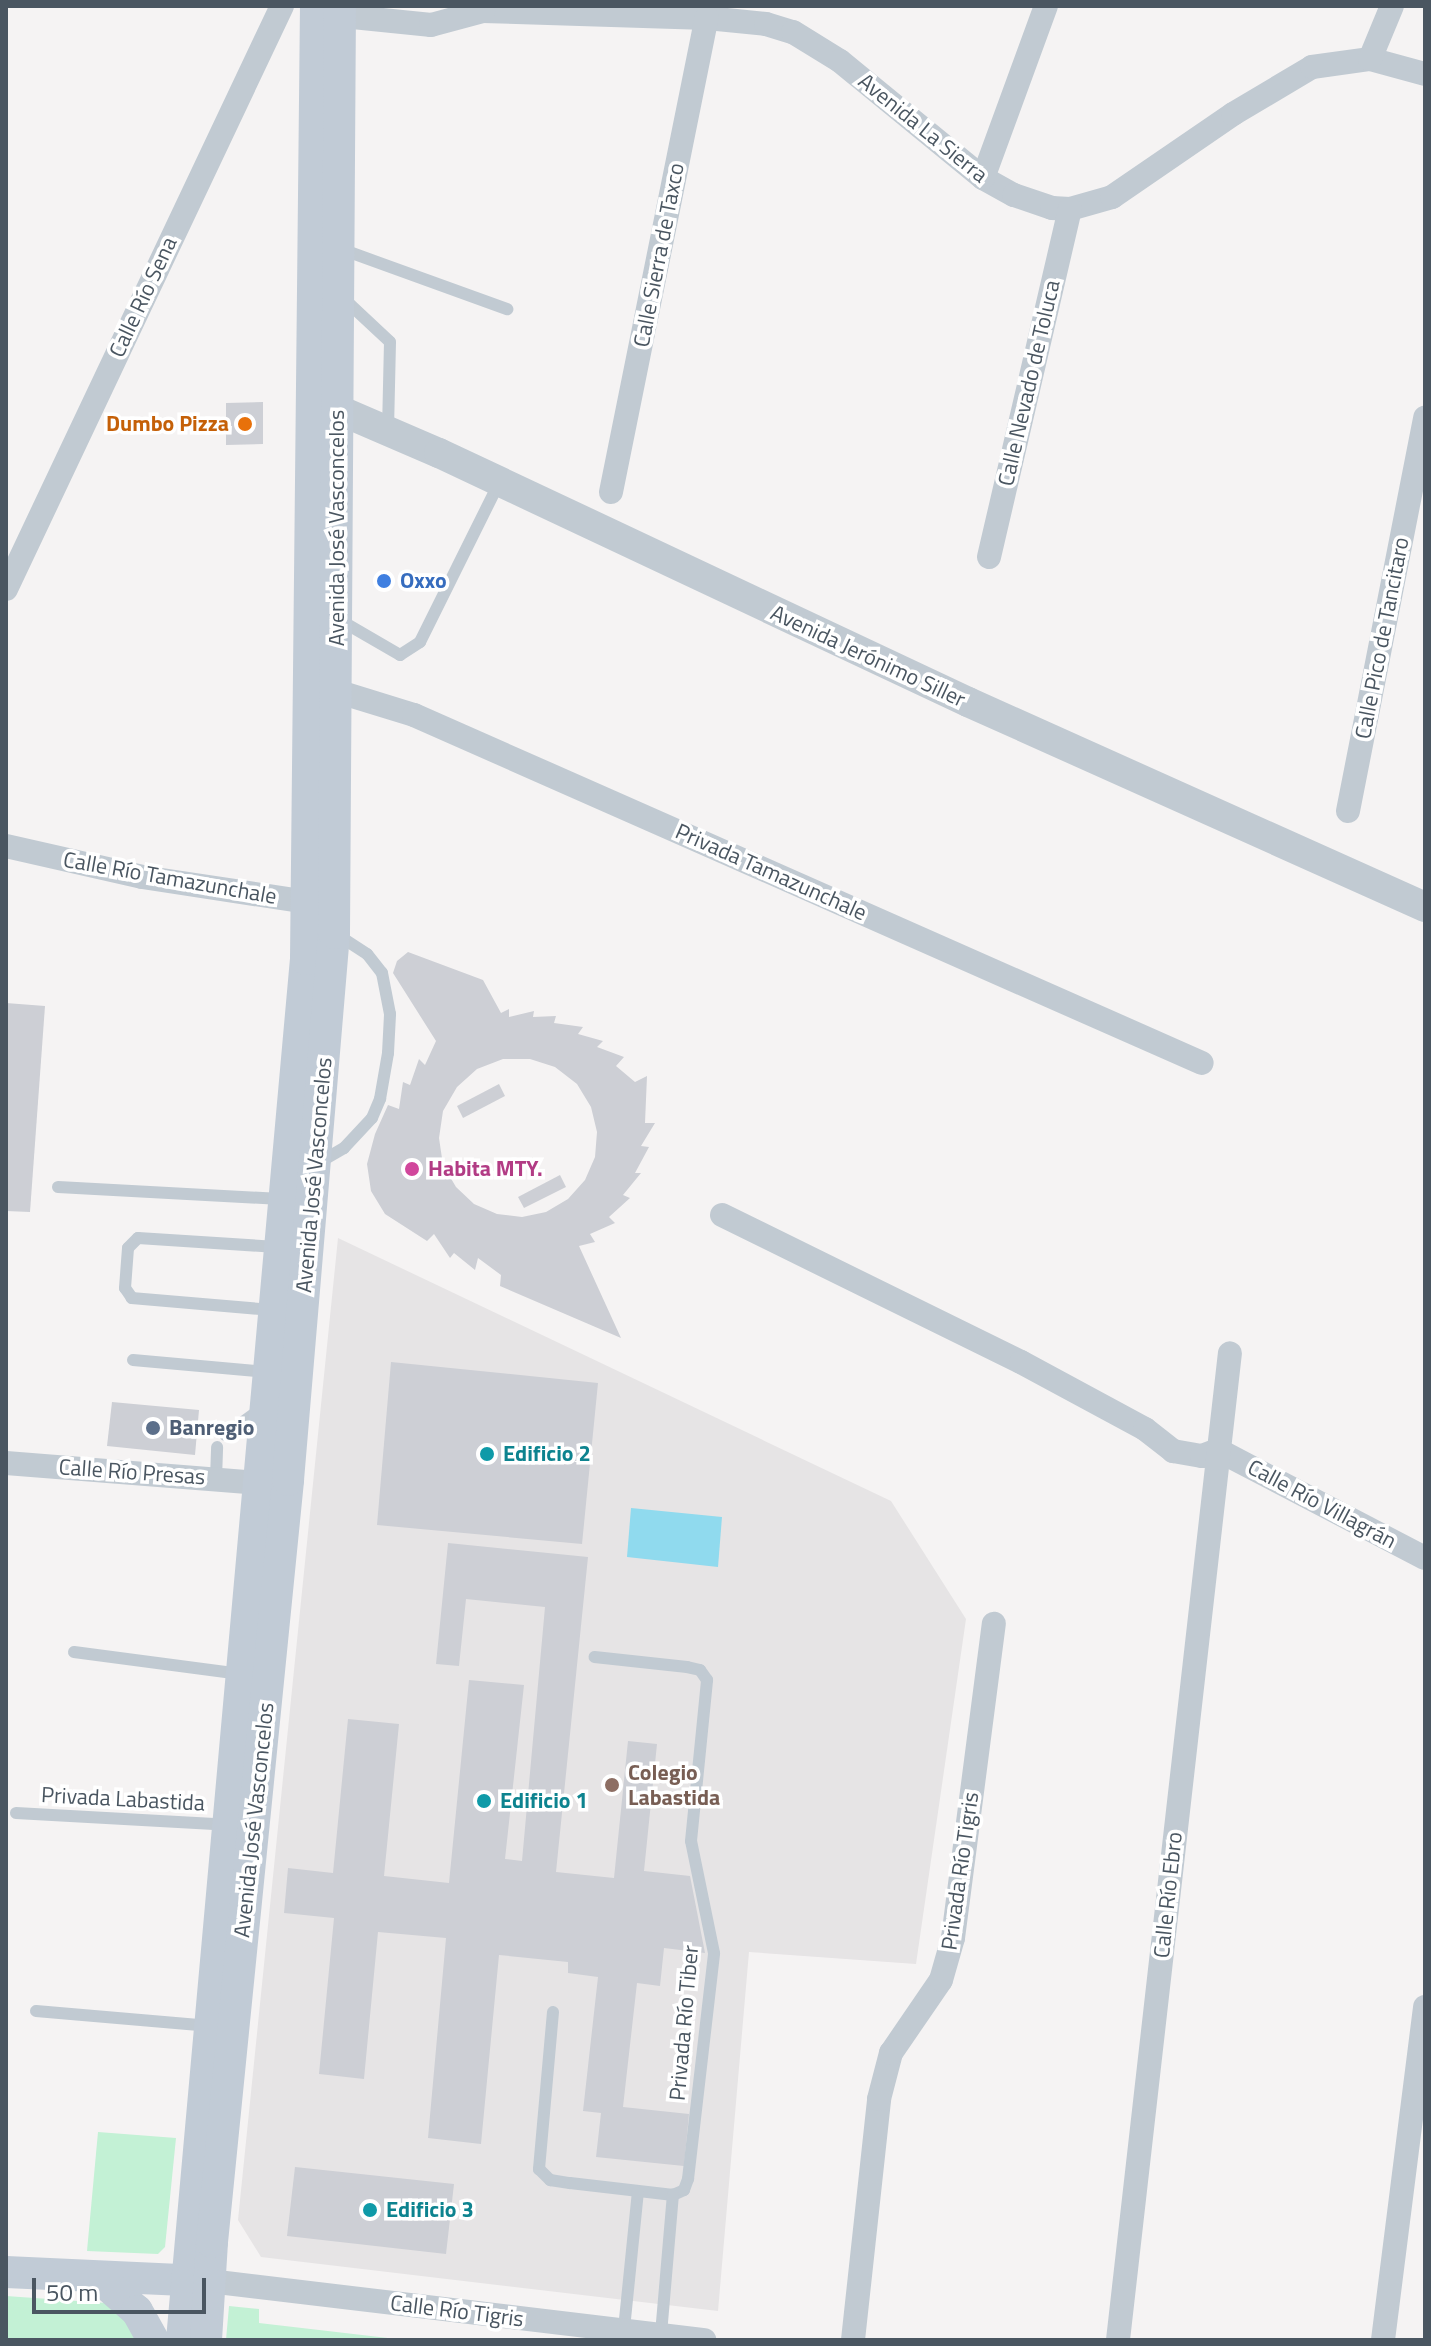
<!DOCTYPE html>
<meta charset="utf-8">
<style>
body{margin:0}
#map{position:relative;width:1431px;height:2346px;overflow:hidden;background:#f5f3f3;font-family:"Titillium Web",sans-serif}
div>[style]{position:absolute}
.education>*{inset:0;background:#e6e4e5}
.green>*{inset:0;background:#c3f1d5}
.water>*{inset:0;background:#90daee}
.building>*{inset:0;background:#cdcfd5}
.service>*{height:12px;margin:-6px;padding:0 6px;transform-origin:6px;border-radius:6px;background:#c1cad2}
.minor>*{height:24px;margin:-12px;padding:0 12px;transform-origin:12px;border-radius:12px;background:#c1cad2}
.tertiary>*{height:30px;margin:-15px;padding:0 15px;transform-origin:15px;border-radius:15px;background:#c1cad2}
.secondary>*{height:32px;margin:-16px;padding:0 16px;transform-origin:16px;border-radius:16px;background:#c1cbd6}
.dots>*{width:22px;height:22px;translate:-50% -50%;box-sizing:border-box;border:4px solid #fff;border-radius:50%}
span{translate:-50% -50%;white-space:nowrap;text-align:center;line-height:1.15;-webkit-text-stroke:7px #fff;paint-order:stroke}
.street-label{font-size:22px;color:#4a5661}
.food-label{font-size:22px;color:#c56008;font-weight:700}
.right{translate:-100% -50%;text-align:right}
.shop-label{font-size:22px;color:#366cbe;font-weight:700}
.left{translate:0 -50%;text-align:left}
.hotel-label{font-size:22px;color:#b23c85;font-weight:700}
.service-label{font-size:22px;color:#4e5e75;font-weight:700}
.culture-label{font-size:22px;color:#0d838f;font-weight:700}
.education-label{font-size:22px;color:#785e54;font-weight:700}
.frame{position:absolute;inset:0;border:8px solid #4a5661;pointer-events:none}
.scale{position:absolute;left:32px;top:2278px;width:174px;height:36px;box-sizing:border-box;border:4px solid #4a5661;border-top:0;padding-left:10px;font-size:24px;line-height:28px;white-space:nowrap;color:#4a5661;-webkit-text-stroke:6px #fff;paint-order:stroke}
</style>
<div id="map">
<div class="education">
<i style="clip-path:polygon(338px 1238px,891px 1501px,966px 1619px,916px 1964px,749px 1952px,718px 2311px,261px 2257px,238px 2220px)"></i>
</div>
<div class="green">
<i style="clip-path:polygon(98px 2132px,176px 2138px,165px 2247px,158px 2254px,87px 2251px)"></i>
<i style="clip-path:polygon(6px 2296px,106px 2303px,119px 2310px,142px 2340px,6px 2340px)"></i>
<i style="clip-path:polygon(229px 2306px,259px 2309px,259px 2323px,405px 2340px,226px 2340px)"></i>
</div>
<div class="water">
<i style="clip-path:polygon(631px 1508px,722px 1517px,718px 1567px,627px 1557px)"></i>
</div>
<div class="building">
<i style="clip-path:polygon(263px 402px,263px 444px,226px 445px,226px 403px)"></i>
<i style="clip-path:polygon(evenodd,408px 952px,483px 980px,501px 1013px,509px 1009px,509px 1017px,534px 1011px,533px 1017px,556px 1016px,554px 1023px,583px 1027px,578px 1034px,603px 1041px,597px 1047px,624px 1057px,616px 1066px,635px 1082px,647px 1076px,645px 1123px,655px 1123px,641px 1146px,649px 1147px,635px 1173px,641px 1173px,623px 1195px,630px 1198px,609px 1217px,615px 1223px,590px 1234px,595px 1242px,579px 1246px,621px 1338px,500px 1286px,501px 1275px,478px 1258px,475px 1270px,454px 1253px,450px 1258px,434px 1234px,427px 1241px,385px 1214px,371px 1191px,367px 1164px,375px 1134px,388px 1105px,399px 1109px,403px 1082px,410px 1085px,419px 1059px,425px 1065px,436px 1041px,393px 973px,397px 961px,408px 952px,503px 1059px,530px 1059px,555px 1067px,577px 1084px,591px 1107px,597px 1132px,595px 1157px,585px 1180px,568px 1199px,546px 1212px,522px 1217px,497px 1214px,474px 1204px,456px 1187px,443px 1165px,439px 1138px,443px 1111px,457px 1087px,477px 1069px,503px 1059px)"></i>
<i style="clip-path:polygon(6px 1003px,45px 1006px,30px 1212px,6px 1211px)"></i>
<i style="clip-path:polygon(499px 1084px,505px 1096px,463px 1118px,457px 1106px)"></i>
<i style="clip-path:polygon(560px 1175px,566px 1187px,524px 1208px,518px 1197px)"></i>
<i style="clip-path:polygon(391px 1362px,598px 1383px,582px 1544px,377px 1525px)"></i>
<i style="clip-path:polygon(112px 1402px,199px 1410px,195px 1455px,107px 1446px)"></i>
<i style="clip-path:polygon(448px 1543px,588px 1557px,556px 1872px,614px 1878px,628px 1741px,657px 1744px,644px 1871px,690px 1876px,705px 1953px,664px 1948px,660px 1986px,637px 1983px,623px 2107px,689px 2114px,684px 2166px,596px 2157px,601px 2113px,583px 2111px,598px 1977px,568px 1973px,568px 1962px,499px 1955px,481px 2144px,428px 2138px,446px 1938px,378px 1932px,364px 2079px,319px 2074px,334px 1918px,284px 1913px,288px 1868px,333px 1873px,348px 1719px,399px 1724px,384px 1876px,449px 1883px,469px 1680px,524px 1685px,505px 1859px,522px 1861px,545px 1607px,466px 1599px,459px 1666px,436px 1664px)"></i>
<i style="clip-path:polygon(295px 2167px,454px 2184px,446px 2254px,287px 2236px)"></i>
</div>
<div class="service">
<i style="left:341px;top:249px;width:177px;rotate:19.9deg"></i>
<i style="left:343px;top:298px;width:64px;rotate:43.1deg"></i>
<i style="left:390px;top:342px;width:89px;rotate:91.3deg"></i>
<i style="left:338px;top:619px;width:72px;rotate:30.1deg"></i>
<i style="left:400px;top:655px;width:24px;rotate:-33deg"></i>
<i style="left:420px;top:642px;width:178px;rotate:-63.6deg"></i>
<i style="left:318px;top:1163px;width:30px;rotate:-30deg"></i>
<i style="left:344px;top:1148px;width:41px;rotate:-47deg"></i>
<i style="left:372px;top:1118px;width:21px;rotate:-67deg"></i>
<i style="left:380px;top:1099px;width:47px;rotate:-80.1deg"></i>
<i style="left:388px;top:1053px;width:39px;rotate:-87deg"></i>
<i style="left:390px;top:1014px;width:42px;rotate:-101deg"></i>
<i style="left:382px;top:973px;width:24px;rotate:-128deg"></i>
<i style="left:367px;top:954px;width:38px;rotate:-147deg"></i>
<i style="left:58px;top:1187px;width:223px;rotate:3.1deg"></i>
<i style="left:272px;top:1310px;width:141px;rotate:-175.1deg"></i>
<i style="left:132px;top:1298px;width:12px;rotate:-125deg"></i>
<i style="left:125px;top:1288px;width:40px;rotate:-85.7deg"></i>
<i style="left:128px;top:1248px;width:14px;rotate:-45deg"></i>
<i style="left:138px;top:1238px;width:139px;rotate:3.7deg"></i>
<i style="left:133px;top:1360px;width:136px;rotate:5.1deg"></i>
<i style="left:225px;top:1435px;width:46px;rotate:-36.1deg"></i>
<i style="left:216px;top:1479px;width:32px;rotate:-88deg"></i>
<i style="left:74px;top:1652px;width:168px;rotate:7.5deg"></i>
<i style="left:16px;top:1813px;width:212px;rotate:3.2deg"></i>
<i style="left:36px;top:2011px;width:175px;rotate:4.9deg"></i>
<i style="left:553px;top:2012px;width:158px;rotate:95.1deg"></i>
<i style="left:539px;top:2169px;width:16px;rotate:45deg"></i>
<i style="left:550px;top:2180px;width:20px;rotate:9deg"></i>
<i style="left:570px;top:2183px;width:104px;rotate:6.6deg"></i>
<i style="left:673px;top:2195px;width:12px;rotate:-24deg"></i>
<i style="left:684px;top:2190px;width:12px;rotate:-70deg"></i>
<i style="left:688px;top:2179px;width:227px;rotate:-83.4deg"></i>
<i style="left:714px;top:1953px;width:114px;rotate:-101.6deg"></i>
<i style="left:691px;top:1841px;width:162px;rotate:-84.3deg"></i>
<i style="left:707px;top:1680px;width:12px;rotate:-125deg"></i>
<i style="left:700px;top:1670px;width:13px;rotate:-167deg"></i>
<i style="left:687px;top:1667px;width:93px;rotate:-173.8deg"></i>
<i style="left:624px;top:2329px;width:138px;rotate:-84.2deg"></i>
<i style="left:661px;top:2334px;width:140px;rotate:-85.1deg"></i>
</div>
<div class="minor">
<i style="left:466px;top:6px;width:18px;rotate:16deg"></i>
<i style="left:483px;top:11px;width:224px;rotate:1.8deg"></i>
<i style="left:707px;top:18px;width:59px;rotate:5.8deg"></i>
<i style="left:766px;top:24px;width:28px;rotate:17deg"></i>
<i style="left:793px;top:32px;width:55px;rotate:31.7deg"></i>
<i style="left:840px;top:61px;width:185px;rotate:39.3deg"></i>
<i style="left:983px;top:178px;width:35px;rotate:29deg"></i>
<i style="left:1014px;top:195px;width:40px;rotate:18.9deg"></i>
<i style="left:1052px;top:208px;width:18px;rotate:3deg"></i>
<i style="left:1070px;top:209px;width:44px;rotate:-15.9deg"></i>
<i style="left:1112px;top:197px;width:147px;rotate:-34.4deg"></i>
<i style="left:1233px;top:114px;width:92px;rotate:-30.7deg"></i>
<i style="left:1312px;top:67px;width:59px;rotate:-7.9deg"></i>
<i style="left:1370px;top:59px;width:57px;rotate:15.3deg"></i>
<i style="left:323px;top:14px;width:109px;rotate:5.8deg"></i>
<i style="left:431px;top:25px;width:54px;rotate:-15.1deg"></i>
<i style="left:1370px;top:59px;width:57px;rotate:-67.5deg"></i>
<i style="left:983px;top:178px;width:183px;rotate:-69.9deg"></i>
<i style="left:611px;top:492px;width:484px;rotate:-78.6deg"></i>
<i style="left:989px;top:557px;width:357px;rotate:-76.9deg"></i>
<i style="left:6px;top:589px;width:645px;rotate:-64.67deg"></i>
<i style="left:321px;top:691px;width:15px"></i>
<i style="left:336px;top:691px;width:82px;rotate:17.1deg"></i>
<i style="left:414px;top:715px;width:861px;rotate:23.83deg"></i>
<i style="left:1348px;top:811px;width:401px;rotate:-78.9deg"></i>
<i style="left:6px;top:846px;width:139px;rotate:12.8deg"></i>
<i style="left:142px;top:877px;width:180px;rotate:8.6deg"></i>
<i style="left:722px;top:1215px;width:333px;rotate:26.2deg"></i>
<i style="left:1021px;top:1362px;width:141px;rotate:28.4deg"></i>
<i style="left:1145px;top:1429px;width:36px;rotate:38deg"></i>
<i style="left:1173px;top:1451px;width:29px;rotate:10deg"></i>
<i style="left:1202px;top:1456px;width:17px;rotate:-21deg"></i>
<i style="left:1218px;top:1450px;width:233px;rotate:27.6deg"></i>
<i style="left:6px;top:1463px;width:253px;rotate:4.5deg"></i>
<i style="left:209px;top:2281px;width:499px;rotate:6.8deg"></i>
<i style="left:853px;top:2340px;width:242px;rotate:-83.8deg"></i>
<i style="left:879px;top:2099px;width:48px;rotate:-75.4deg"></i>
<i style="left:891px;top:2053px;width:88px;rotate:-55.6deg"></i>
<i style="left:941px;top:1980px;width:44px;rotate:-74.1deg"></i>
<i style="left:953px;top:1938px;width:317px;rotate:-82.6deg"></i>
<i style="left:1118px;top:2340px;width:993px;rotate:-83.53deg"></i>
<i style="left:1383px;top:2340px;width:336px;rotate:-82.8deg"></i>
</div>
<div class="tertiary">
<i style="left:318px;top:401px;width:132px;rotate:23.3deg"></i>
<i style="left:439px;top:453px;width:585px;rotate:25.21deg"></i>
<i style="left:968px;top:702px;width:501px;rotate:24.16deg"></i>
</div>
<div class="secondary">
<i style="left:6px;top:2272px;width:201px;rotate:2.6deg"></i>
<i style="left:99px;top:2278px;width:50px;rotate:41deg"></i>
<i style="left:137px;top:2311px;width:33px;rotate:61deg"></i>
<i style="left:182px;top:2340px;width:1387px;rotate:-84.87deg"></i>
<i style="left:306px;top:959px;width:953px;rotate:-89.4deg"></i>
<i style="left:206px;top:2340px;width:98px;rotate:-86.5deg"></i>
<i style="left:212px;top:2242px;width:766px;rotate:-84.3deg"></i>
<i style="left:288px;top:1480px;width:549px;rotate:-85.19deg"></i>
<i style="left:334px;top:933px;width:927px;rotate:-89.63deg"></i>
</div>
<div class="dots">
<i style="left:245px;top:424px;background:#e8710a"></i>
<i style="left:384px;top:581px;background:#3f7fe0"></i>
<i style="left:412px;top:1169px;background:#d1479c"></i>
<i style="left:153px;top:1428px;background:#5c6f8a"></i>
<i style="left:487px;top:1454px;background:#0f9aa8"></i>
<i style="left:612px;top:1785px;background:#8d6e63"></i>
<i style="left:484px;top:1801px;background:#0f9aa8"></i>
<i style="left:370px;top:2210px;background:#0f9aa8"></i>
</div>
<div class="street-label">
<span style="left:923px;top:128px;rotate:39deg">Avenida La Sierra</span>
<span style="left:659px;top:255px;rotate:-79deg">Calle Sierra de Taxco</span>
<span style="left:143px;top:297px;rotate:-65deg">Calle Río Sena</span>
<span style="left:1029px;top:383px;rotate:-77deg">Calle Nevado de Toluca</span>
<span style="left:337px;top:528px;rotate:-90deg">Avenida José Vasconcelos</span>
<span style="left:1382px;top:638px;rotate:-79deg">Calle Pico de Tancitaro</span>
<span style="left:868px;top:656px;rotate:25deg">Avenida Jerónimo Siller</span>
<span style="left:771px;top:872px;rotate:24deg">Privada Tamazunchale</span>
<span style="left:170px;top:878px;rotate:10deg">Calle Río Tamazunchale</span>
<span style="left:314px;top:1175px;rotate:-85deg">Avenida José Vasconcelos</span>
<span style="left:132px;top:1472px;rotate:4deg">Calle Río Presas</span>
<span style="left:1322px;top:1504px;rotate:28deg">Calle Río Villagrán</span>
<span style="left:123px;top:1799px;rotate:3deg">Privada Labastida</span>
<span style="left:254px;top:1820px;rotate:-84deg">Avenida José Vasconcelos</span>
<span style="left:960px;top:1871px;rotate:-82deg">Privada Río Tigris</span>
<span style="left:1168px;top:1895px;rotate:-84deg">Calle Río Ebro</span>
<span style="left:684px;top:2023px;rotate:-85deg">Privada Río Tiber</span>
<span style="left:457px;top:2311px;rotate:7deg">Calle Río Tigris</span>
</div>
<div class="food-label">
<span class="right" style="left:229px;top:424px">Dumbo Pizza</span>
</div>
<div class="shop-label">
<span class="left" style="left:400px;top:581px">Oxxo</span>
</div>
<div class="hotel-label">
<span class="left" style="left:428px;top:1169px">Habita MTY.</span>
</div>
<div class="service-label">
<span class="left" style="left:169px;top:1428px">Banregio</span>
</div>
<div class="culture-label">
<span class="left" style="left:503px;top:1454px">Edificio 2</span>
<span class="left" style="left:500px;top:1801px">Edificio 1</span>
<span class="left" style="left:386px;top:2210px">Edificio 3</span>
</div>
<div class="education-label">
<span class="left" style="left:628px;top:1785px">Colegio<br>Labastida</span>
</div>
<div class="frame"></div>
<div class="scale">50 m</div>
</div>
